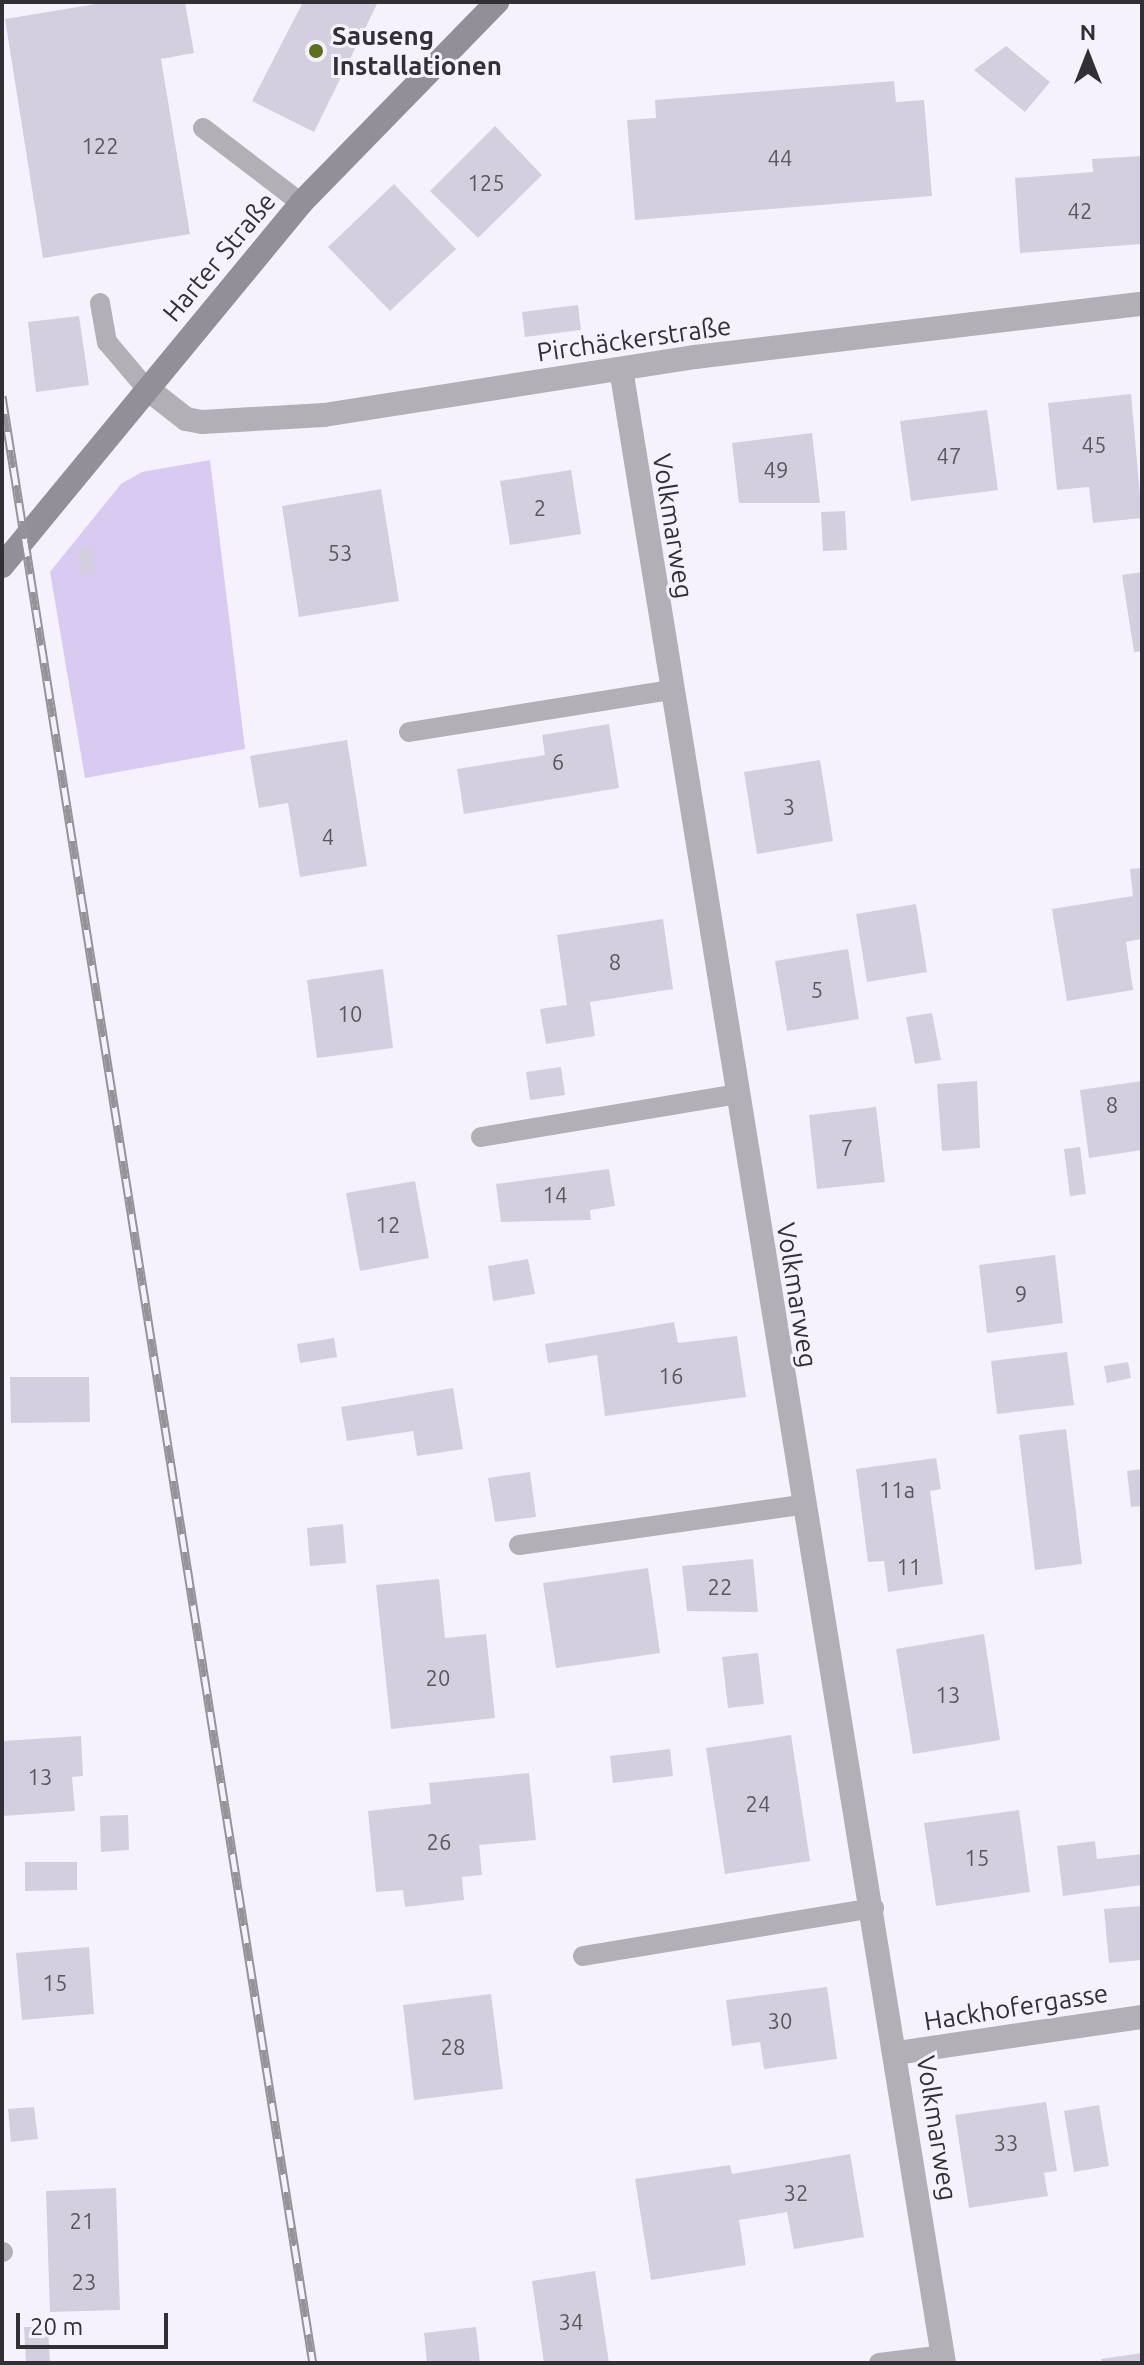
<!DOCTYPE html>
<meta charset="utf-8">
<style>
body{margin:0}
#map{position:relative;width:1144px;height:2365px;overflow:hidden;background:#f6f2fd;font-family:Ubuntu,sans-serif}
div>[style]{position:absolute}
.green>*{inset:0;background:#d9caf2}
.building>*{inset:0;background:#d4cfde}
.lane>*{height:20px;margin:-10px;padding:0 10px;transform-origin:10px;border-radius:10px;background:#b2b0b6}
.street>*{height:24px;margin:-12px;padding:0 12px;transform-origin:12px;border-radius:12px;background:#b2b0b6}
.secondary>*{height:24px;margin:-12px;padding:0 12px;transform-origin:12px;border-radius:12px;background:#938f98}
.rail>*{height:9px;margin-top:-4.5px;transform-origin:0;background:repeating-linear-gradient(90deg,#f6f2fd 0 18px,#95929a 0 36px);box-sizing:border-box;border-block:2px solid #95929a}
.dots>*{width:22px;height:22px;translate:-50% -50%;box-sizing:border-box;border:4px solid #f6f2fd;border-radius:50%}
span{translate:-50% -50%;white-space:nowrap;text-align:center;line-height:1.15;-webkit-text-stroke:6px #f6f2fd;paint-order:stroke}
.number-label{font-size:22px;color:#5a585f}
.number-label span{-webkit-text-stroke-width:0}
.poi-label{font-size:26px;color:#323035;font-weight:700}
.left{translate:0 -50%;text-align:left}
.street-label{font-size:26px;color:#323035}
.frame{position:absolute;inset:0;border:4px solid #323035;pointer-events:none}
.north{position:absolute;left:1048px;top:16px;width:80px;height:80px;-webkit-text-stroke:6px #f6f2fd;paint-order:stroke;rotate:0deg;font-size:22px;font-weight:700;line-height:32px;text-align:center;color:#323035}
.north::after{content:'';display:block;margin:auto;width:28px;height:36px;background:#323035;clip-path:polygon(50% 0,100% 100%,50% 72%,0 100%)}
.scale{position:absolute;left:16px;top:2313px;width:152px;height:36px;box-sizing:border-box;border:4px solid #323035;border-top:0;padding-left:10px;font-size:24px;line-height:28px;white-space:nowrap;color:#323035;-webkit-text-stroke:6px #f6f2fd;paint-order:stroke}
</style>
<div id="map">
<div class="green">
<i style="clip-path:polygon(210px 460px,245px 749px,85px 778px,50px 572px,121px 484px,142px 472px)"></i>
</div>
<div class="building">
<i style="clip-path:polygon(108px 2px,185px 2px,194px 53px,161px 59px,190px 234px,43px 258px,5px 19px)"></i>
<i style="clip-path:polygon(303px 2px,378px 2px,314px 132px,252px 101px)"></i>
<i style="clip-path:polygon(1006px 46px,1050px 82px,1025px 112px,974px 70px)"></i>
<i style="clip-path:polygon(894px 81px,896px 102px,924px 100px,932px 196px,635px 220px,627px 120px,656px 118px,655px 100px)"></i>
<i style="clip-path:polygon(495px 126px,542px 175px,478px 238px,430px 191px)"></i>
<i style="clip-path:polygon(1142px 156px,1142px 244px,1020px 253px,1015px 178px,1093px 172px,1092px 159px)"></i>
<i style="clip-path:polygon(394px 184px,456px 249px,390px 311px,328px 247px)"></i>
<i style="clip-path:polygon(578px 305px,581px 330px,525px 337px,522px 312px)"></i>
<i style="clip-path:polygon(79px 316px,89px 385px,36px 392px,28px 322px)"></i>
<i style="clip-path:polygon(1131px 394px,1142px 518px,1093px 523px,1089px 487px,1057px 490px,1048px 403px)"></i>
<i style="clip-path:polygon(987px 410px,998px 490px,911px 501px,900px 421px)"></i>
<i style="clip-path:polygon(812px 433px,820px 503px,739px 503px,732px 443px)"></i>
<i style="clip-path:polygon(571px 470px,581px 534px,510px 545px,500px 481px)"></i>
<i style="clip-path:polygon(381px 489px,399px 601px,299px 617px,282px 506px)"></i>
<i style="clip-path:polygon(845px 511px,847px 550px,823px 551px,821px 512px)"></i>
<i style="clip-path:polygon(92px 546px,96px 573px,81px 575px,77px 549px)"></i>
<i style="clip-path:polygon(1142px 572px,1142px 651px,1134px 652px,1122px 575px)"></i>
<i style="clip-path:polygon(609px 724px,619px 788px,464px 814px,457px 769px,545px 755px,542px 735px)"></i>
<i style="clip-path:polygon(347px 740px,367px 866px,300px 877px,288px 803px,259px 808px,250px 756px)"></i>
<i style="clip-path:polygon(820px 760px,833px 841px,757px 854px,744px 772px)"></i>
<i style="clip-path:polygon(1142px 868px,1141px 939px,1126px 942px,1133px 990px,1067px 1001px,1052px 909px,1133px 896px,1130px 869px)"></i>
<i style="clip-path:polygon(916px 904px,927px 972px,867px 982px,856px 914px)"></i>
<i style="clip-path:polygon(663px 919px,673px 989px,590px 1002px,595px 1036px,546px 1044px,540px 1009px,567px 1005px,557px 935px)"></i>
<i style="clip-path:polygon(848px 949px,859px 1019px,787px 1031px,775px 961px)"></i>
<i style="clip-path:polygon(383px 969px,393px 1048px,317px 1058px,307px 980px)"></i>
<i style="clip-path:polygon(932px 1013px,941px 1060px,915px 1064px,906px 1017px)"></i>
<i style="clip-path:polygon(561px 1067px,565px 1095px,530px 1100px,526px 1072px)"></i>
<i style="clip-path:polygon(977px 1081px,980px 1148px,942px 1151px,937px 1084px)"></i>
<i style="clip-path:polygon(1142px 1081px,1142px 1150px,1089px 1158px,1080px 1090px)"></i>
<i style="clip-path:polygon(876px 1107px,885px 1182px,817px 1189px,809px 1115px)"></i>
<i style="clip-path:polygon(1080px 1147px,1086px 1194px,1070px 1196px,1064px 1149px)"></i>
<i style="clip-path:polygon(609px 1169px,615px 1206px,590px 1210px,591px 1220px,501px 1222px,496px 1184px)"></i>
<i style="clip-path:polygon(415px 1181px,429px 1258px,360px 1271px,346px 1193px)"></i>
<i style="clip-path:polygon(1055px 1255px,1063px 1323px,987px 1333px,979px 1265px)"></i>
<i style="clip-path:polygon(528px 1259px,535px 1294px,493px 1301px,488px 1266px)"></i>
<i style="clip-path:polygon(674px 1322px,678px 1343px,737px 1336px,746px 1397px,605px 1416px,597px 1355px,548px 1363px,545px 1344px)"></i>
<i style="clip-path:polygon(334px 1338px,337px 1357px,300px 1363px,297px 1344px)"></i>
<i style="clip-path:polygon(1067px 1352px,1074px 1405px,997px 1414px,991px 1361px)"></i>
<i style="clip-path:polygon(1128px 1362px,1131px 1378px,1107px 1383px,1104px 1366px)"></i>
<i style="clip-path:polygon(10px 1377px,89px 1377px,90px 1422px,11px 1423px)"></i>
<i style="clip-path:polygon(453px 1388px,463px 1449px,417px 1456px,413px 1431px,347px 1441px,341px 1407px)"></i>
<i style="clip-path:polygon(1066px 1429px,1082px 1564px,1035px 1570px,1019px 1435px)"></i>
<i style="clip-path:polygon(936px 1458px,941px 1489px,930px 1491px,943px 1584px,888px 1592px,884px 1561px,868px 1562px,856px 1469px)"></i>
<i style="clip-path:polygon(1142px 1469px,1142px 1506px,1131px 1507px,1127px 1471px)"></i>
<i style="clip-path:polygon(530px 1472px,536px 1517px,495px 1522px,488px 1478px)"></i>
<i style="clip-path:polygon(343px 1524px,346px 1563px,310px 1566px,307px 1528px)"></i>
<i style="clip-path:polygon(753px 1559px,758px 1612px,687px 1611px,682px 1566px)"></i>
<i style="clip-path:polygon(648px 1568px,660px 1653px,556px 1668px,543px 1583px)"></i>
<i style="clip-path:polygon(439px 1579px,445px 1638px,486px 1634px,495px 1718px,391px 1729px,376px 1585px)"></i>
<i style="clip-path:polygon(984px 1634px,1000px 1740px,913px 1754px,896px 1649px)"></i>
<i style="clip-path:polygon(758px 1653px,764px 1704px,728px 1708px,722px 1657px)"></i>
<i style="clip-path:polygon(791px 1735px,810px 1861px,725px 1874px,706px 1748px)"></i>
<i style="clip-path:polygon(81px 1736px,83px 1776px,72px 1777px,75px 1811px,2px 1816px,2px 1741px)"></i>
<i style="clip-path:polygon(670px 1749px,673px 1776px,613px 1783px,610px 1756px)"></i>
<i style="clip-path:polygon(529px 1773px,536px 1840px,479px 1845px,482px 1875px,462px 1877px,464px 1900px,405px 1907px,403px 1890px,376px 1892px,368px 1811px,431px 1804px,429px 1783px)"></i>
<i style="clip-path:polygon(1019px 1810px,1030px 1892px,936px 1906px,924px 1823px)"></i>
<i style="clip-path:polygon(128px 1815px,129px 1850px,101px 1852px,100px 1816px)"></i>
<i style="clip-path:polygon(1095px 1841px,1097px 1859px,1142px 1854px,1142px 1885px,1063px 1896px,1057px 1846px)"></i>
<i style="clip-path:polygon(25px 1862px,77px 1862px,77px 1890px,25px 1891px)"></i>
<i style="clip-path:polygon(1142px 1906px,1142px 1960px,1109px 1963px,1104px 1909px)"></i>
<i style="clip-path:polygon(89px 1947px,94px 2014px,22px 2020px,16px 1953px)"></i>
<i style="clip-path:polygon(827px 1987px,837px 2059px,764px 2069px,760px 2042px,732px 2046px,726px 2000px)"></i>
<i style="clip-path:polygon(491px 1994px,503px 2089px,414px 2100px,403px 2005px)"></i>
<i style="clip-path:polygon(1046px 2102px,1057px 2171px,1044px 2173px,1048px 2196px,969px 2208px,955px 2115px)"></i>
<i style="clip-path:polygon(1099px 2105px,1109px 2166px,1074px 2172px,1064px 2111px)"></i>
<i style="clip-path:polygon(34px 2107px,38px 2139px,11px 2142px,8px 2109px)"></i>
<i style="clip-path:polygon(850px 2154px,864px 2237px,794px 2249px,787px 2212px,739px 2220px,746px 2265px,651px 2280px,635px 2179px,730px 2165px,732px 2174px)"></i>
<i style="clip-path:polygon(116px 2188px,120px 2310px,50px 2312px,46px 2191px)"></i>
<i style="clip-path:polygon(595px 2271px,609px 2363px,544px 2363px,532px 2281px)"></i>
<i style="clip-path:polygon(24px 2327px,48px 2327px,50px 2363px,26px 2363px)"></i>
<i style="clip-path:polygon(476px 2327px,480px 2363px,427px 2363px,424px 2333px)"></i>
<i style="clip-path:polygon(1142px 2353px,1142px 2363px,1102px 2363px,1101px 2359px)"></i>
</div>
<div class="lane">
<i style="left:203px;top:128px;width:123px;rotate:37.4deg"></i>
<i style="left:100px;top:303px;width:40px;rotate:80deg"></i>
<i style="left:107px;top:342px;width:59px;rotate:49.8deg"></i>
<i style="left:409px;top:732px;width:264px;rotate:-9.1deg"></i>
<i style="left:481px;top:1137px;width:261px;rotate:-9.5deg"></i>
<i style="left:519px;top:1545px;width:285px;rotate:-8.1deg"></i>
<i style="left:583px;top:1956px;width:295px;rotate:-9.4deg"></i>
<i style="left:2px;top:2252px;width:1px"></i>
<i style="left:879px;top:2363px;width:64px;rotate:-7.1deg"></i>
</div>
<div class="street">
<i style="left:621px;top:369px;width:2020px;rotate:80.8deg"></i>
<i style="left:145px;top:387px;width:52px;rotate:38deg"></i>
<i style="left:186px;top:419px;width:16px;rotate:11deg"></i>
<i style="left:202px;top:422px;width:122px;rotate:-3.3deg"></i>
<i style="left:324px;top:415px;width:376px;rotate:-8.9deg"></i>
<i style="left:695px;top:357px;width:450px;rotate:-6.8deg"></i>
<i style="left:897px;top:2053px;width:248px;rotate:-8.4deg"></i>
</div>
<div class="secondary">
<i style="left:2px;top:566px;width:470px;rotate:-50.5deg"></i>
<i style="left:301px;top:203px;width:281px;rotate:-45.7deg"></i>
</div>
<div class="rail">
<i style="left:2px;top:396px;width:1991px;rotate:81.02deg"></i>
</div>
<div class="dots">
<i style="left:316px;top:51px;background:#5b6f1e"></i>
</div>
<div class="number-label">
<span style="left:100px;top:146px">122</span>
<span style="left:780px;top:158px">44</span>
<span style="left:486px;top:183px">125</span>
<span style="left:1080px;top:211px">42</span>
<span style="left:1094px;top:445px">45</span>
<span style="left:949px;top:456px">47</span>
<span style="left:776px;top:470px">49</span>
<span style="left:540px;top:508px">2</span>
<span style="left:340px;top:553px">53</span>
<span style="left:558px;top:762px">6</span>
<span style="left:789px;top:807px">3</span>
<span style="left:328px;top:837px">4</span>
<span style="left:615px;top:962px">8</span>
<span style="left:817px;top:990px">5</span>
<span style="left:350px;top:1014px">10</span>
<span style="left:1112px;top:1105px">8</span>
<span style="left:847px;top:1148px">7</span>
<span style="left:555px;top:1195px">14</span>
<span style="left:388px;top:1225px">12</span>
<span style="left:1021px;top:1294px">9</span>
<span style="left:671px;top:1376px">16</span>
<span style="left:897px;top:1490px">11a</span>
<span style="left:909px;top:1567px">11</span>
<span style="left:720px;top:1587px">22</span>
<span style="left:438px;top:1678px">20</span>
<span style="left:948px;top:1695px">13</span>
<span style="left:40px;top:1777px">13</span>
<span style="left:758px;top:1804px">24</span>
<span style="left:439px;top:1842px">26</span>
<span style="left:977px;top:1858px">15</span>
<span style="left:55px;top:1983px">15</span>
<span style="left:780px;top:2021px">30</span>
<span style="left:453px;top:2047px">28</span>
<span style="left:1006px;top:2143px">33</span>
<span style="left:796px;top:2193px">32</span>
<span style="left:82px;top:2221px">21</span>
<span style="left:84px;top:2282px">23</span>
<span style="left:571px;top:2322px">34</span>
</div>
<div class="poi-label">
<span class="left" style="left:332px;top:51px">Sauseng<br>Installationen</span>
</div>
<div class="street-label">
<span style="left:219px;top:257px;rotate:-50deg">Harter Straße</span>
<span style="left:634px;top:339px;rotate:-8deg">Pirchäckerstraße</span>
<span style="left:673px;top:526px;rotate:81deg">Volkmarweg</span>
<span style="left:797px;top:1295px;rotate:81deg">Volkmarweg</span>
<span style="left:1016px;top:2007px;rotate:-9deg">Hackhofergasse</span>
<span style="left:937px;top:2128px;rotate:81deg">Volkmarweg</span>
</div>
<div class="frame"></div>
<div class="north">N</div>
<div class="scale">20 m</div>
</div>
